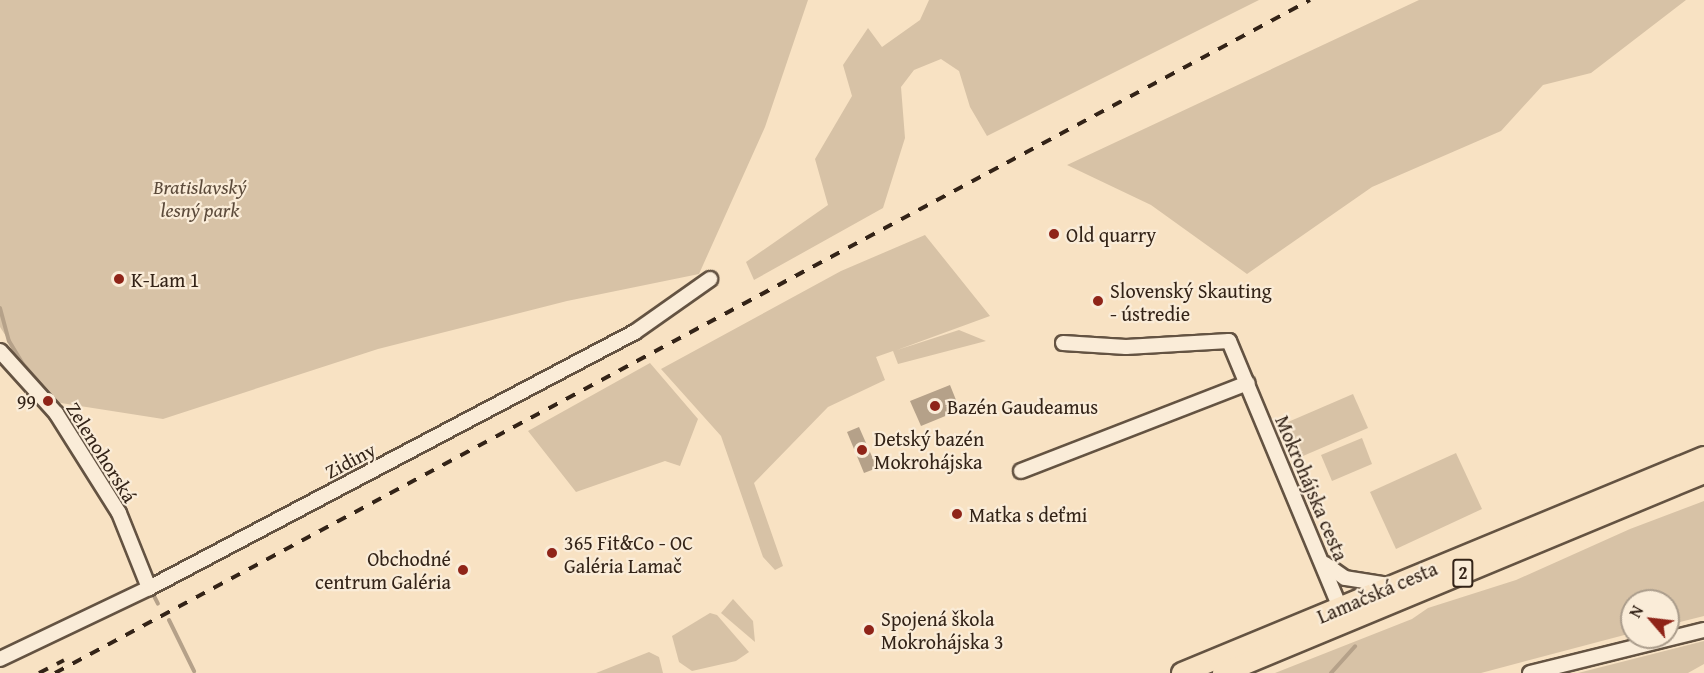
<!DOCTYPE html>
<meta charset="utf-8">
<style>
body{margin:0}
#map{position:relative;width:1704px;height:673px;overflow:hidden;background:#f8e2c3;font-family:"Gentium Book Plus",serif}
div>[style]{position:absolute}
.green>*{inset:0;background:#d7c2a6}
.water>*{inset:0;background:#b5a189}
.stream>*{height:4px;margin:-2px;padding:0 2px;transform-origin:2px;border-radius:2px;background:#b5a189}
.roads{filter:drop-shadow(2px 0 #645342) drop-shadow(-2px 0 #645342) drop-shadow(0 2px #645342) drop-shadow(0 -2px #645342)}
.street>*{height:14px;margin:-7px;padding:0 7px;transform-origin:7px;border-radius:7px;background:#faecd8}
.primary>*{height:20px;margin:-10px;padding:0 10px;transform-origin:10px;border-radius:10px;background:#f8e2c3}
.rail>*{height:4px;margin-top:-2px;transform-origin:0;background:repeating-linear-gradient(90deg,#332317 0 10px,transparent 0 20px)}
.dots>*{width:16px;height:16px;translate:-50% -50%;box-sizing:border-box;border:3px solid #faecd8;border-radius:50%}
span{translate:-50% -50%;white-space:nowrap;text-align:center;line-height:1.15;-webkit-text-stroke:4.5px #faecd8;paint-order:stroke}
.shield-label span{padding:2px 4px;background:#faecd8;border:2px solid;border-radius:4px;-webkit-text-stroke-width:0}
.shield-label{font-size:18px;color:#332317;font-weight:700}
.park-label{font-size:20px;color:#5c4b3b;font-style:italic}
.poi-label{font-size:20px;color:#332317}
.left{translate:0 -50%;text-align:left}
.right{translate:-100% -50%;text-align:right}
.street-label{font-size:20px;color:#332317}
.north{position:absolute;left:1620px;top:589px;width:60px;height:60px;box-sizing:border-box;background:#faecd8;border:2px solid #aa9c8b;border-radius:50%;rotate:298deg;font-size:16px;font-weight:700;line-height:24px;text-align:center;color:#332317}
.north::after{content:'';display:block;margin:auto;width:21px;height:27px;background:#8f2418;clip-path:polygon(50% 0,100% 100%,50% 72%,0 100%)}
</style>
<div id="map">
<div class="green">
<i style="clip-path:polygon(0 0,808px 0,765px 127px,699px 274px,567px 301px,378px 349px,163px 419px,48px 401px,0 327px)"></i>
<i style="clip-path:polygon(929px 0,1259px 0,987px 136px,970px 107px,959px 71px,941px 59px,914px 70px,901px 87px,905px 138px,883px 208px,754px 280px,746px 262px,828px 205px,815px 159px,852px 96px,843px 65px,868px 28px,882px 47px,920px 20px)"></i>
<i style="clip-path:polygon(1419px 0,1686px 0,1591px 73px,1543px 85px,1501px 131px,1372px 187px,1247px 274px,1151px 205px,1067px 165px)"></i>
<i style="clip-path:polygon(925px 235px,990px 316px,897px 350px,959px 330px,986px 341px,898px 364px,893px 351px,876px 357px,885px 380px,828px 407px,754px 483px,783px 566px,775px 570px,763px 557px,721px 436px,661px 369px,841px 271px)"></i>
<i style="clip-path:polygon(650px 363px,698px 419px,680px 466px,665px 461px,576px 492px,528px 431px)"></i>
<i style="clip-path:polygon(1353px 394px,1368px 428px,1303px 456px,1288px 422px)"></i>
<i style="clip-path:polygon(1362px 438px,1372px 464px,1332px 481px,1321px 455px)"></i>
<i style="clip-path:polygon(1456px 453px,1482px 509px,1396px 549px,1370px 492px)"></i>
<i style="clip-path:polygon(1704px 501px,1704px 616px,1668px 625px,1668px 601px,1632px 601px,1632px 633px,1481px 673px,1275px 673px,1412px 619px,1428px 608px,1516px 580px,1630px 529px)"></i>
<i style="clip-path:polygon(733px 599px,753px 621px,755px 642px,721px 613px)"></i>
<i style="clip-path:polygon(710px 613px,717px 615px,749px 652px,736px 661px,692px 671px,679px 662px,672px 636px)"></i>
<i style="clip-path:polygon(1704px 641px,1704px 664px,1688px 673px,1578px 673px)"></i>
<i style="clip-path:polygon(649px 652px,659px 657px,663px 673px,596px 673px)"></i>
</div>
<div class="water">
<i style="clip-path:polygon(950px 385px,960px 410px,921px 426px,910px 401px)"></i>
<i style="clip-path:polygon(859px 427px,877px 468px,864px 473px,847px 432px)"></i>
</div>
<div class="stream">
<i style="left:0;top:308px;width:34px;rotate:75deg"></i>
<i style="left:9px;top:341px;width:27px;rotate:59deg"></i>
<i style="left:23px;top:364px;width:50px;rotate:49deg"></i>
<i style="left:152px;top:592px;width:13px;rotate:63deg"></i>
<i style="left:169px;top:620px;width:57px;rotate:63.9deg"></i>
<i style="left:1331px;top:673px;width:36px;rotate:-48deg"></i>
</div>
<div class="roads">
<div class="street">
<i style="left:1063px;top:343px;width:63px;rotate:3.6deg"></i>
<i style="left:1126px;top:347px;width:103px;rotate:-3.3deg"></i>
<i style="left:1229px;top:341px;width:289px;rotate:67.4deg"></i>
<i style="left:0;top:351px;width:84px;rotate:47.9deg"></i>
<i style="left:56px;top:413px;width:118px;rotate:57.8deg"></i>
<i style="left:119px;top:513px;width:81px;rotate:68.2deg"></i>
<i style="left:1021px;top:471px;width:243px;rotate:-21.2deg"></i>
<i style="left:1325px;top:564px;width:24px;rotate:35deg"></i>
<i style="left:1345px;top:578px;width:45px;rotate:9deg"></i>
<i style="left:0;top:659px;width:165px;rotate:-25.5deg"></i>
<i style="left:149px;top:588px;width:549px;rotate:-27.78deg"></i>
<i style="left:635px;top:332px;width:92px;rotate:-35.2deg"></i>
<i style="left:1530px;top:673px;width:179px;rotate:-13.9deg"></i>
</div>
<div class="primary">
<i style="left:1182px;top:673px;width:565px;rotate:-22.48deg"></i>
<i style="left:1223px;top:673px;width:521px;rotate:-22.58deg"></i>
</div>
</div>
<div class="rail">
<i style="left:39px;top:673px;width:28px;rotate:-27deg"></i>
<i style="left:55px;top:673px;width:1424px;rotate:-28.2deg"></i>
</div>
<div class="dots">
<i style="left:1054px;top:234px;background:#8f2418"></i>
<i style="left:119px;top:279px;background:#8f2418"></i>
<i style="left:1098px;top:301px;background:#8f2418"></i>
<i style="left:48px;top:401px;background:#8f2418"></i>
<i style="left:935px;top:406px;background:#8f2418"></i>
<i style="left:862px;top:450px;background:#8f2418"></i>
<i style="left:957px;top:514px;background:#8f2418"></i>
<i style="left:552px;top:553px;background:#8f2418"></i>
<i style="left:463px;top:570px;background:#8f2418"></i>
<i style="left:869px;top:630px;background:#8f2418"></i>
</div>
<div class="shield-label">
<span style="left:1463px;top:573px">2</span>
</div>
<div class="park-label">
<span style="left:200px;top:198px">Bratislavský<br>lesný park</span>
</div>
<div class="poi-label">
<span class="left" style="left:1066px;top:234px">Old quarry</span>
<span class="left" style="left:131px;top:279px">K-Lam 1</span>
<span class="left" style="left:1110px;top:302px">Slovenský Skauting<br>- ústredie</span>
<span class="right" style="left:36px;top:401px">99</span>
<span class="left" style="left:947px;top:406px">Bazén Gaudeamus</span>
<span class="left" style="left:874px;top:450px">Detský bazén<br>Mokrohájska</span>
<span class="left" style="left:969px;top:514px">Matka s deťmi</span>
<span class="left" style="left:564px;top:554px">365 Fit&amp;Co - OC<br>Galéria Lamač</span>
<span class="right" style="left:451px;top:570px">Obchodné<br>centrum Galéria</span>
<span class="left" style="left:881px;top:630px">Spojená škola<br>Mokrohájska 3</span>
</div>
<div class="street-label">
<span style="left:102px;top:452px;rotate:58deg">Zelenohorská</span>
<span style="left:350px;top:460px;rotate:-28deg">Zidiny</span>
<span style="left:1312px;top:488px;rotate:67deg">Mokrohájska cesta</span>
<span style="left:1377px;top:592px;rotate:-23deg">Lamačská cesta</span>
</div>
<div class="north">N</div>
</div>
